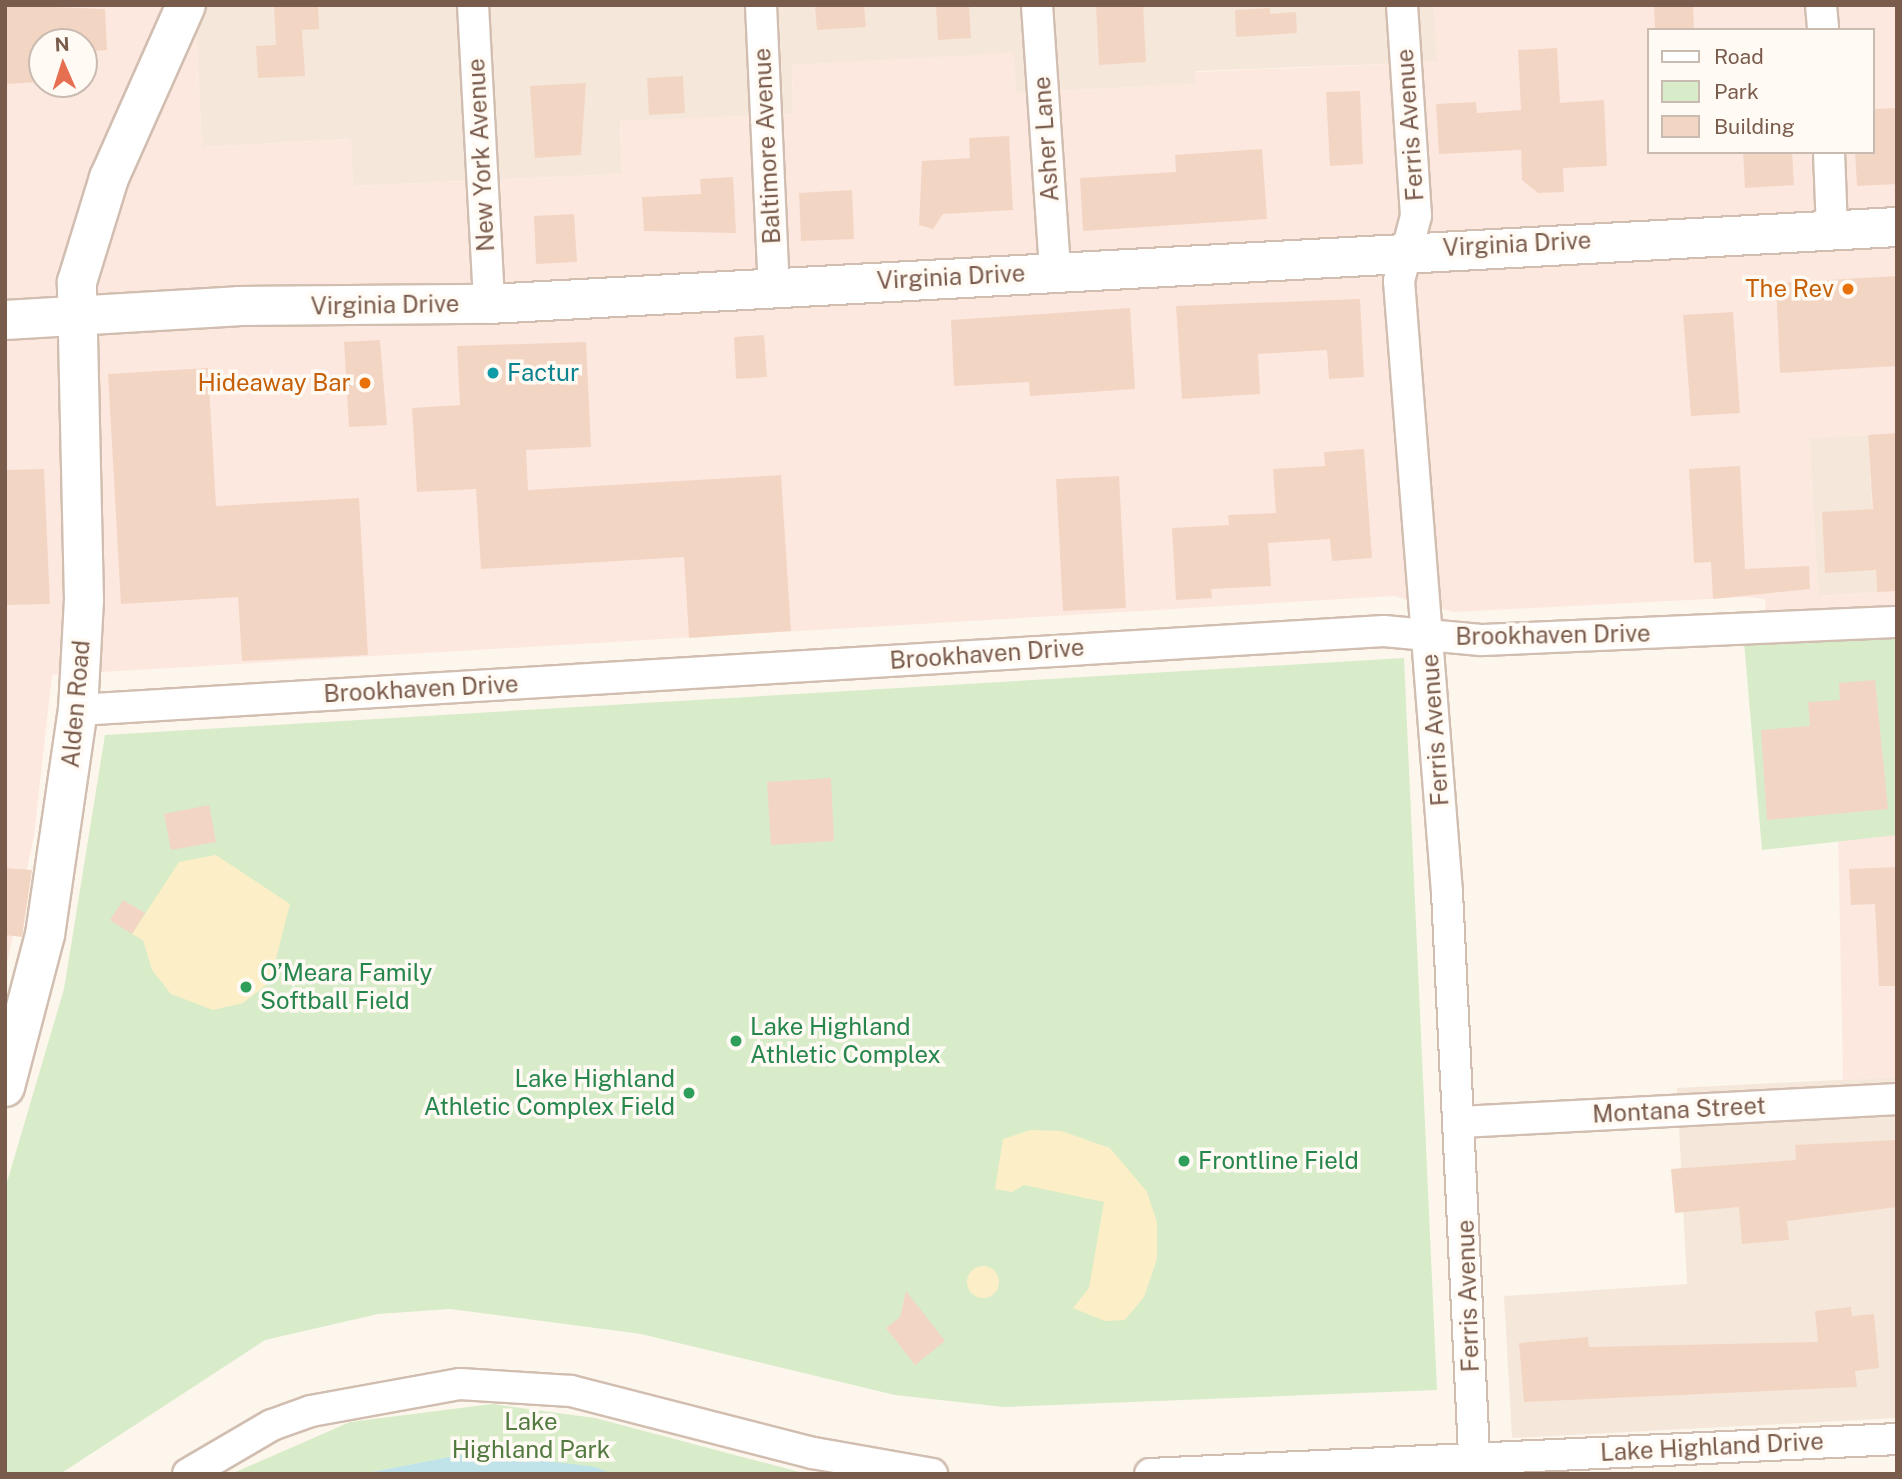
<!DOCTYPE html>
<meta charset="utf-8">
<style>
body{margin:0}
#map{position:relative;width:1902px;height:1479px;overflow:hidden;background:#fdf6ec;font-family:"Public Sans",sans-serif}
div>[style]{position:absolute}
.residential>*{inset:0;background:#f5e8da}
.commercial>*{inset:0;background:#fde8e0}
.green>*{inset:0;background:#d8ecc9}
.sand>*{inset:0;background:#fcefc7}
.round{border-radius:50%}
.water>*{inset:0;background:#bfe3e8}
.building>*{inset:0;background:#f3d5c3}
.roads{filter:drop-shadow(2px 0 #d1beb0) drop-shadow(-2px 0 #d1beb0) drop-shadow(0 2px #d1beb0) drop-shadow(0 -2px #d1beb0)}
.minor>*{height:30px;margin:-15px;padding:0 15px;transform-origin:15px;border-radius:15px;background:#fff}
.tertiary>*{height:38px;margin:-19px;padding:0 19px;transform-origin:19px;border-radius:19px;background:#fff}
.dots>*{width:19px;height:19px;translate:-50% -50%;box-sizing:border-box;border:4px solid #fffaf3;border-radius:50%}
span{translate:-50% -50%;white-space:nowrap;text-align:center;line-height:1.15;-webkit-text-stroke:7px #fffaf3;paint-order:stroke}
.street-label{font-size:24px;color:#7a5c4d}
.food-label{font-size:24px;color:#c56008}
.right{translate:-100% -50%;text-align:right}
.culture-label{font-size:24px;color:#0d838f}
.left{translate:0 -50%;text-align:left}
.leisure-label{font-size:24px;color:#27864d}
.park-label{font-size:24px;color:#537a41}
.frame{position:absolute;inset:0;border:7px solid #7a5c4d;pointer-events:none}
.legend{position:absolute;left:1647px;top:28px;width:228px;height:126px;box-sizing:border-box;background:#fffaf3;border:2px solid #cabbb1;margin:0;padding:9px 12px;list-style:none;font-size:21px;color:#7a5c4d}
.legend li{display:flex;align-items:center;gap:14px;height:35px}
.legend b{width:35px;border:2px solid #cabbb1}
.north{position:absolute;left:28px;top:28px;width:70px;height:70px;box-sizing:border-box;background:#fffaf3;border:2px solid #cabbb1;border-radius:50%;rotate:357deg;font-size:19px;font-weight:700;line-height:28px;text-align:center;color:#7a5c4d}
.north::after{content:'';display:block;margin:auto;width:24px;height:32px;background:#e76f51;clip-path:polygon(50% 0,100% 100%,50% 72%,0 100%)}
</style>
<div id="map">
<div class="residential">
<i style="clip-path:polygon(195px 5px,1434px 5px,1438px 62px,1196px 71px,1196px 84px,1016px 93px,1013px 54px,792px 65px,793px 114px,620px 122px,622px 174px,353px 186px,350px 139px,202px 147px)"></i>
<i style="clip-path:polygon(1868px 435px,1877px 592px,1818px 596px,1809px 437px)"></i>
<i style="clip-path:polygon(1897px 1077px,1897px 1418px,1512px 1438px,1504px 1296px,1687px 1284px,1677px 1088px)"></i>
</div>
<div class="commercial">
<i style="clip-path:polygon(evenodd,5px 5px,195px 5px,202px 147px,351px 139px,353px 186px,622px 174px,620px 121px,793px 114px,792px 65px,1013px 53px,1016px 93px,1195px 84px,1195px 72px,1437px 62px,1434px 5px,1897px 5px,1897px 1077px,1843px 1080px,1838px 830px,1777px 831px,1765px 599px,1747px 597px,1454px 612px,1394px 596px,52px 675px,34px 836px,5px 973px,5px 5px,1648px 30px,1872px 30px,1872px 152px,1648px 152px,1648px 30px,5px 5px,42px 42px,84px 42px,84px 84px,42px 84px,42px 42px,5px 5px,1868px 435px,1877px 592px,1818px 596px,1809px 438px,1868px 435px)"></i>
</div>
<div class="green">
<i style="clip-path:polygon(1897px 634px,1897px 835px,1762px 850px,1744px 642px)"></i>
<i style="clip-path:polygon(1404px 658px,1437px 1390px,1004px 1407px,895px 1395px,641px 1334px,450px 1309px,378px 1314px,265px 1340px,60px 1474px,5px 1474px,5px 1189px,64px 989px,105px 735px)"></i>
<i style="clip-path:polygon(492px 1404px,595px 1418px,807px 1474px,612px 1474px,474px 1452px,362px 1474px,231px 1474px,350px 1422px)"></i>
</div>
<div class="sand">
<i style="clip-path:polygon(216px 855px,290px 904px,270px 982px,243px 1003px,213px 1010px,171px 994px,152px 970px,143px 940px,132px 934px,179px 862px)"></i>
<i style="clip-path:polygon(1031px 1130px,1061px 1131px,1110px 1148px,1147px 1192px,1157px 1222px,1157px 1259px,1144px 1297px,1125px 1320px,1105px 1321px,1073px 1308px,1089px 1288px,1104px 1202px,1024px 1185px,1012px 1192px,995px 1189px,1003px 1139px)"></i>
<i class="round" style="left:967px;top:1266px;width:32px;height:32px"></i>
</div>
<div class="water">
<i style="clip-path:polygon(474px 1452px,596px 1467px,612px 1474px,362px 1474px)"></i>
</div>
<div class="building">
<i style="clip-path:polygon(5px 5px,105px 9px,107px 50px,84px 52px,84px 42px,42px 42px,42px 82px,5px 84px)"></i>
<i style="clip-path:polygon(274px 5px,318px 5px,319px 29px,302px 30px,305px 76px,258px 78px,256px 46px,276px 45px)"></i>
<i style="clip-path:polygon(815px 5px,864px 5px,866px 27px,817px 30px)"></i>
<i style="clip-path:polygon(936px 5px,969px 5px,971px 38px,938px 40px)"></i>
<i style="clip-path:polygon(1096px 5px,1143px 5px,1146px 62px,1099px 65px)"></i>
<i style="clip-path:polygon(1654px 5px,1693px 5px,1694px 30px,1655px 30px)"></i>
<i style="clip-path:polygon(1270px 8px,1270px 14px,1296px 12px,1297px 33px,1236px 37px,1235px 10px)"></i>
<i style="clip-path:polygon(1557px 48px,1560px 103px,1604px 100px,1607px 166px,1563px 168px,1564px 192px,1538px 193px,1522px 180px,1521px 150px,1439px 154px,1436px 104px,1476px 102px,1477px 113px,1521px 110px,1518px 50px)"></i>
<i style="clip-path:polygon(683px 76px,685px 113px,649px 115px,647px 78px)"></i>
<i style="clip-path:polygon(586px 83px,581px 155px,535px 158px,530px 86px)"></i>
<i style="clip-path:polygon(1360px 91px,1363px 164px,1330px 166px,1326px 92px)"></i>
<i style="clip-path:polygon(1897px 108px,1897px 184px,1857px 186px,1855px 152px,1872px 152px,1872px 109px)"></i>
<i style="clip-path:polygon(1009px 136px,1013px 210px,943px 214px,933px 229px,919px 225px,922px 161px,970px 158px,969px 138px)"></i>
<i style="clip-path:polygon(1262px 149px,1267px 219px,1083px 231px,1080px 178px,1176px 172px,1175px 155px)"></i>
<i style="clip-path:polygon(1743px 152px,1792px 152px,1794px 185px,1745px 188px)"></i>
<i style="clip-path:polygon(733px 177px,736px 233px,644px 231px,642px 197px,701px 194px,700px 179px)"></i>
<i style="clip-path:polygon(852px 190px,854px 239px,801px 241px,799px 193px)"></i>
<i style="clip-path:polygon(574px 214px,577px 262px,536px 264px,534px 216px)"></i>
<i style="clip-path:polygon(1897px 276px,1897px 366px,1780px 373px,1776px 283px)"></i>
<i style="clip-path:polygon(1360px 299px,1364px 377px,1329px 379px,1327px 350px,1258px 354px,1260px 394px,1182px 399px,1176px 306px)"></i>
<i style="clip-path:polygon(1130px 308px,1135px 389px,1030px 396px,1029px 382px,954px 386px,951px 320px)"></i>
<i style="clip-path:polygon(1733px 312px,1740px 413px,1691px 416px,1683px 315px)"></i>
<i style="clip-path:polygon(764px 335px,767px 377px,736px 379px,734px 337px)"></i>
<i style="clip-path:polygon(380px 340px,387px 425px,349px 427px,344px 342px)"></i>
<i style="clip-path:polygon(586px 342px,591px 447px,526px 450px,528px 490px,781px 475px,791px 631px,689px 638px,684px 557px,481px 569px,476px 489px,417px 492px,412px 408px,460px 405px,457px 346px)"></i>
<i style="clip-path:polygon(208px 368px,216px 506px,359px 498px,368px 655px,242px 661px,238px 597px,121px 604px,108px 374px)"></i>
<i style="clip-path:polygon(1897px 433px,1897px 591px,1877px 592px,1876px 570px,1825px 573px,1822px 512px,1873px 509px,1868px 435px)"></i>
<i style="clip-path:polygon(1364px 449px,1372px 558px,1332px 561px,1330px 539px,1268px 543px,1271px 586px,1211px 589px,1212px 598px,1176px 600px,1172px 528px,1229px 525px,1228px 515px,1276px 513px,1273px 469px,1325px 466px,1324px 452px)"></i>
<i style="clip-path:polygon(1740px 466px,1745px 569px,1809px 566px,1810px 589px,1713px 599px,1711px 562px,1694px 563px,1689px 469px)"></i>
<i style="clip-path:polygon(44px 469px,50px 604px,5px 605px,5px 470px)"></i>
<i style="clip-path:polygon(1119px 476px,1126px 608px,1063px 611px,1056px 479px)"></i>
<i style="clip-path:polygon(1875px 680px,1888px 809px,1767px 820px,1761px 730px,1810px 726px,1808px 702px,1840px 700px,1839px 683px)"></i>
<i style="clip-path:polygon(831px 778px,834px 841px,771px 845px,767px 782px)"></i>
<i style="clip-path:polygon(209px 805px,216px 842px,171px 850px,164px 814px)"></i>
<i style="clip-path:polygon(1897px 867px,1897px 986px,1879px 986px,1875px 904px,1851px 905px,1849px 869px)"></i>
<i style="clip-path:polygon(5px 868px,32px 870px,22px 937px,5px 935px)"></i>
<i style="clip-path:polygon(123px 900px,145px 913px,132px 934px,110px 920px)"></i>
<i style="clip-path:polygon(1897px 1140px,1897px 1207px,1787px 1221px,1789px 1240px,1742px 1244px,1739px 1207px,1675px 1213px,1671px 1169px,1796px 1160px,1795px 1145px)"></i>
<i style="clip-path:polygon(906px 1291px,945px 1341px,915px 1365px,886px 1328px,900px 1317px)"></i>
<i style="clip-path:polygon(1851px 1307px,1852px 1316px,1874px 1314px,1879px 1368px,1855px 1371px,1857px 1387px,1524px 1402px,1519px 1343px,1588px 1337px,1589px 1347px,1818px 1342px,1815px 1311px)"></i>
</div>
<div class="roads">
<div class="minor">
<i style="left:473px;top:5px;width:299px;rotate:86.9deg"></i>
<i style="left:761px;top:5px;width:281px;rotate:87.4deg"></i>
<i style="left:1037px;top:5px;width:268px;rotate:86.1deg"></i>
<i style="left:1402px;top:5px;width:211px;rotate:86.2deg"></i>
<i style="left:1416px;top:216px;width:67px;rotate:104.7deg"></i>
<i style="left:1399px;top:281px;width:613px;rotate:85.51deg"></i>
<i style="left:1447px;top:892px;width:583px;rotate:87.25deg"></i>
<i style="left:1821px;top:5px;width:25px;rotate:85deg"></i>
<i style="left:1829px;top:152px;width:78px;rotate:87.8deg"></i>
<i style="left:78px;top:710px;width:1308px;rotate:-3.46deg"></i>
<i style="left:1384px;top:631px;width:97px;rotate:5.3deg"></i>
<i style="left:1481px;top:640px;width:416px;rotate:-2.5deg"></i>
<i style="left:1461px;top:1122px;width:437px;rotate:-3deg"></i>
<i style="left:188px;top:1474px;width:97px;rotate:-30.3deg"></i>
<i style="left:272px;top:1425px;width:41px;rotate:-19.7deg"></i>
<i style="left:311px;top:1411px;width:151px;rotate:-10.3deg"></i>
<i style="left:460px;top:1384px;width:111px;rotate:3.6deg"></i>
<i style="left:571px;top:1391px;width:250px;rotate:14.4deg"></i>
<i style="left:813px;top:1453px;width:121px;rotate:10deg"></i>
<i style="left:1150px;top:1474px;width:748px;rotate:-2.68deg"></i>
</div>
<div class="tertiary">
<i style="left:5px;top:320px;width:233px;rotate:-3.4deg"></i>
<i style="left:238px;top:306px;width:251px;rotate:-0.5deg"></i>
<i style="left:489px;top:304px;width:1410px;rotate:-3.13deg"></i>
<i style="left:5px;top:1087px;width:157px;rotate:-75.3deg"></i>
<i style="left:45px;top:935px;width:227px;rotate:-81.7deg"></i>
<i style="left:78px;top:710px;width:110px;rotate:-86.9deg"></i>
<i style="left:84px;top:600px;width:318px;rotate:-91.3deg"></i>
<i style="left:77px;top:282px;width:109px;rotate:-72.9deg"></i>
<i style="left:109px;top:178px;width:189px;rotate:-66deg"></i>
</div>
</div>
<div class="dots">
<i style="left:1848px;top:289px;background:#e8710a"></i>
<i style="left:493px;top:373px;background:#0f9aa8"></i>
<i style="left:365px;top:383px;background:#e8710a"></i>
<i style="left:246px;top:987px;background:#2e9e5b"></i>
<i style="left:736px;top:1041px;background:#2e9e5b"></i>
<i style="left:689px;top:1093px;background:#2e9e5b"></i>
<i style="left:1184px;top:1161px;background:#2e9e5b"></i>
</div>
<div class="street-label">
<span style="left:1410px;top:125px;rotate:-94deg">Ferris Avenue</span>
<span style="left:1046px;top:139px;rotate:-94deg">Asher Lane</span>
<span style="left:767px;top:146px;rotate:-93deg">Baltimore Avenue</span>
<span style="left:481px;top:155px;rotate:-93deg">New York Avenue</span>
<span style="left:1517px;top:244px;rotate:-3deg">Virginia Drive</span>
<span style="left:951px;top:277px;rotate:-3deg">Virginia Drive</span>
<span style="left:385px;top:305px;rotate:-1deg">Virginia Drive</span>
<span style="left:1553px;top:635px;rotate:-1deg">Brookhaven Drive</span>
<span style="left:987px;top:654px;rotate:-4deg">Brookhaven Drive</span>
<span style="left:421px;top:689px;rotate:-3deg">Brookhaven Drive</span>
<span style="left:76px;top:704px;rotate:-85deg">Alden Road</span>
<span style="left:1435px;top:730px;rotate:-94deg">Ferris Avenue</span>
<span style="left:1679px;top:1110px;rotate:-3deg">Montana Street</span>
<span style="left:1468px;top:1296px;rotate:-92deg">Ferris Avenue</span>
<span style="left:1712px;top:1447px;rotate:-3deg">Lake Highland Drive</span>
</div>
<div class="food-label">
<span class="right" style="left:1834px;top:289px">The Rev</span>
<span class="right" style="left:351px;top:383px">Hideaway Bar</span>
</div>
<div class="culture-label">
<span class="left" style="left:507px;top:373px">Factur</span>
</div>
<div class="leisure-label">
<span class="left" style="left:260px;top:987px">O’Meara Family<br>Softball Field</span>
<span class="left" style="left:750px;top:1041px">Lake Highland<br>Athletic Complex</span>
<span class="right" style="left:675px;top:1093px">Lake Highland<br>Athletic Complex Field</span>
<span class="left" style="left:1198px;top:1161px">Frontline Field</span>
</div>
<div class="park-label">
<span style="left:531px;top:1436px">Lake<br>Highland Park</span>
</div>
<div class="frame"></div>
<ul class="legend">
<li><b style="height:9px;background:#fff"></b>Road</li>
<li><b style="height:19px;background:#d8ecc9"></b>Park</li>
<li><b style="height:19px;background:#f3d5c3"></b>Building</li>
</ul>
<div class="north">N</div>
</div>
